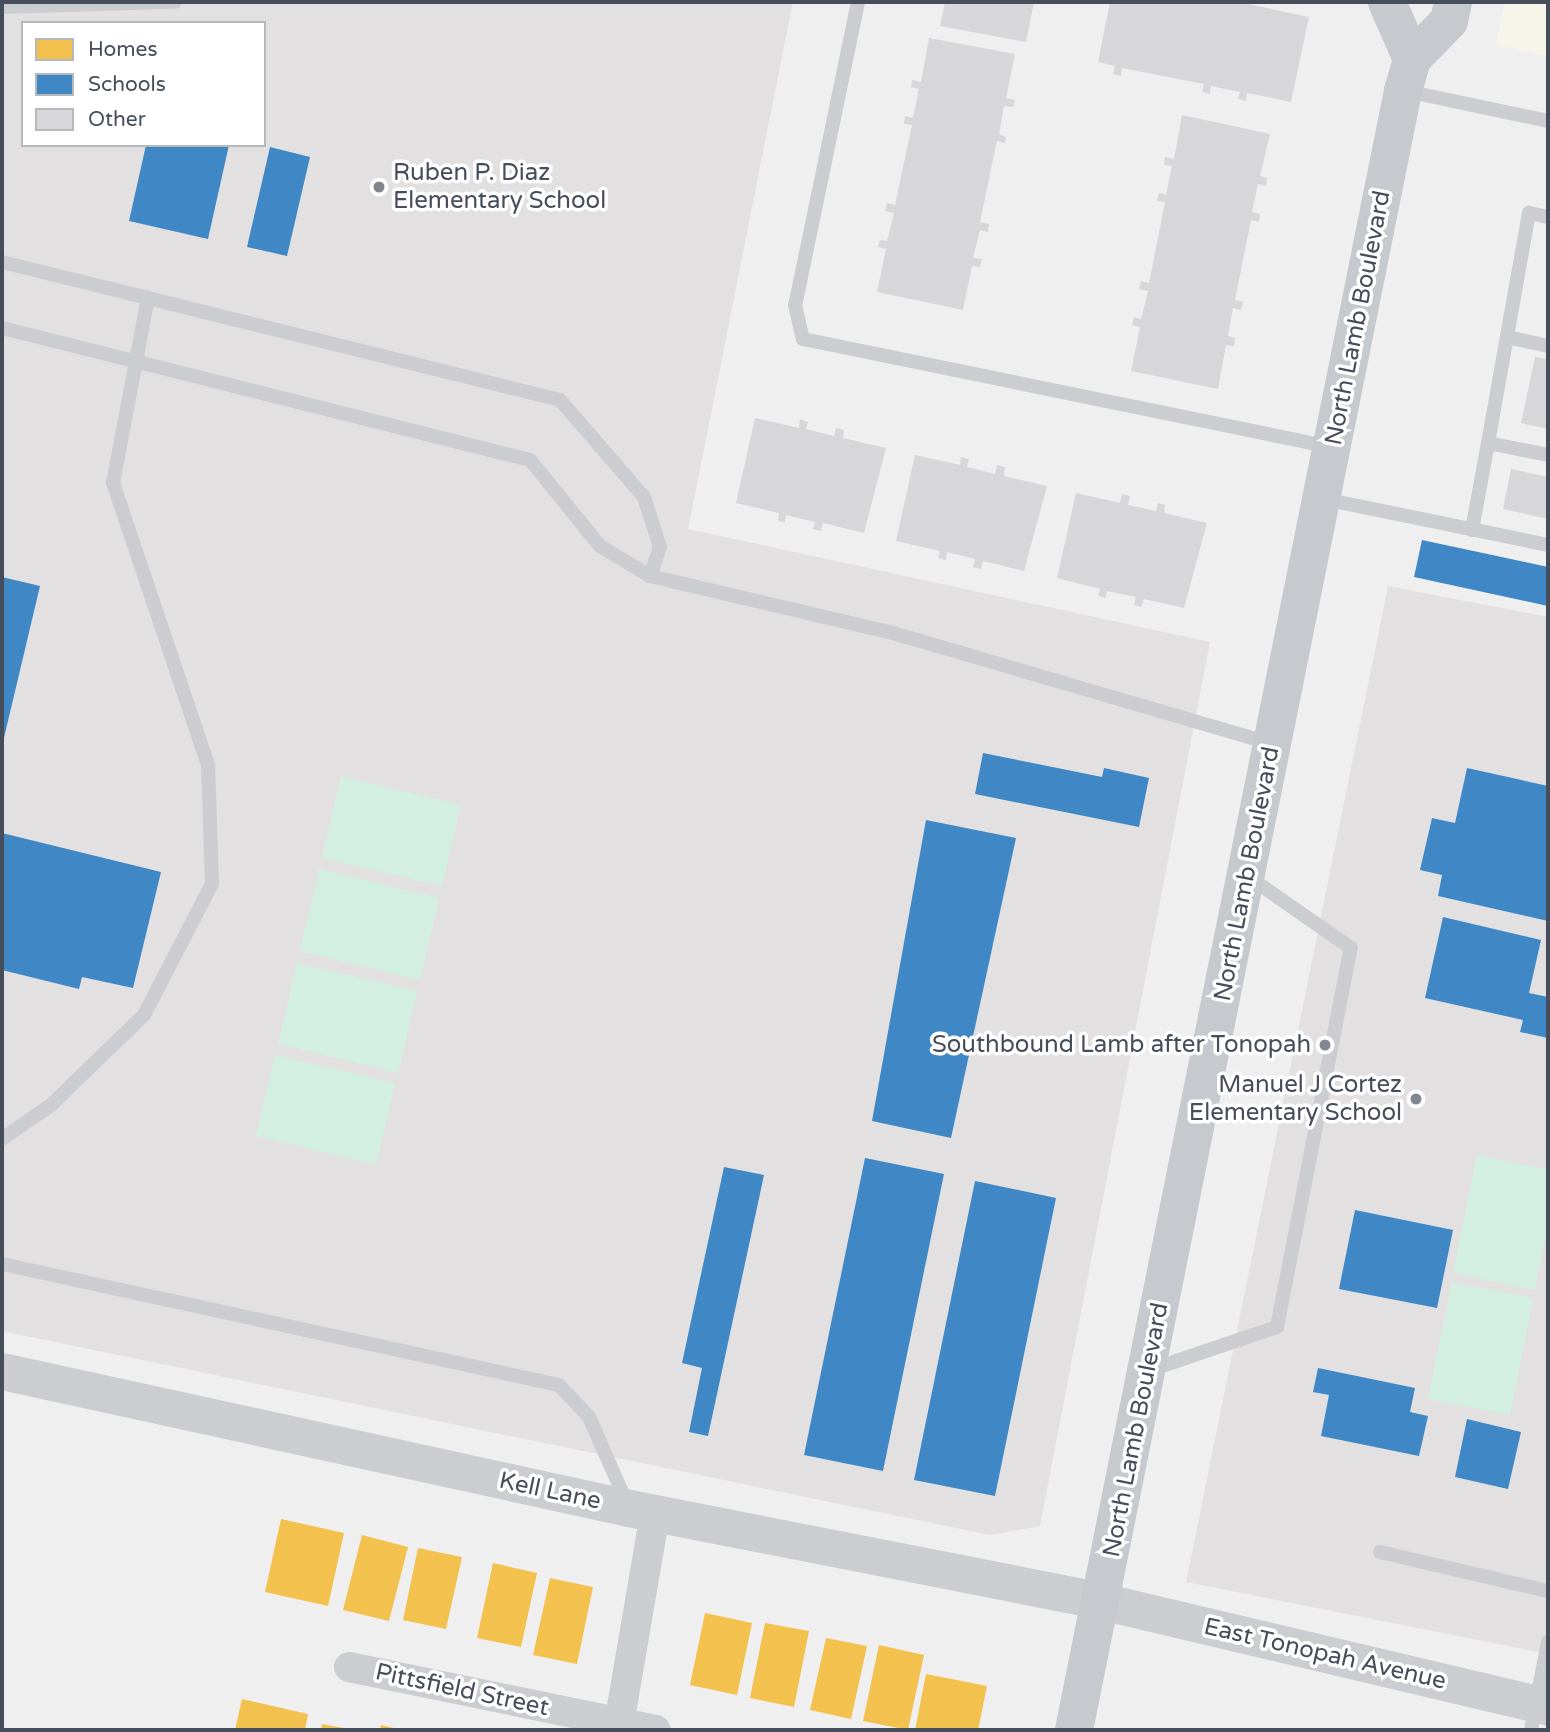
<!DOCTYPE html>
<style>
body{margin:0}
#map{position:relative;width:1550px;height:1732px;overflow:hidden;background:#f0efef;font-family:"Varela Round",sans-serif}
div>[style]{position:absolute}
.commercial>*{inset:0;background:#f7f4ea}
.education>*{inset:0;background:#e2e0e1}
.green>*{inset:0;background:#d3efe1}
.homes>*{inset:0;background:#f2c14e}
.schools>*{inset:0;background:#3f88c5}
.building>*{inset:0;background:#d7d7d9}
.service>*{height:14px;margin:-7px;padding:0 7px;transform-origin:7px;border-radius:7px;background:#cbcdd0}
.minor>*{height:30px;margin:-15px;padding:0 15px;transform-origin:15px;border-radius:15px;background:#cbcdd0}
.tertiary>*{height:37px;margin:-18.5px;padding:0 18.5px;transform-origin:18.5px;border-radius:18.5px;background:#cbcdd0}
.primary>*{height:38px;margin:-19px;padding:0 19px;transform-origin:19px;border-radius:19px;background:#c6c9cd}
.dots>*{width:19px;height:19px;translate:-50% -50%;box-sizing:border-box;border:4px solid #fff;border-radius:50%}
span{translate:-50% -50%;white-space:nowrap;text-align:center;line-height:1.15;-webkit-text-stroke:7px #fff;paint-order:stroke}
.poi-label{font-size:24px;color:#464e5b}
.left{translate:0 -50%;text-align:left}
.right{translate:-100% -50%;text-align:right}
.street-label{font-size:24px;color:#464e5b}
.frame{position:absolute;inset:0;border:4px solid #464e5b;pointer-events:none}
.legend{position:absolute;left:21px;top:21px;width:245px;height:126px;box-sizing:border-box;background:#fff;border:2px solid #b5b8bd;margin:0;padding:9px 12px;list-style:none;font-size:21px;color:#464e5b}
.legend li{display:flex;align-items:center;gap:14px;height:35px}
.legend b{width:35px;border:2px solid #b5b8bd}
</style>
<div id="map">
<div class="commercial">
<i style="clip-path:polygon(1505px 2px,1548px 2px,1548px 56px,1496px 45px)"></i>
</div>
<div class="education">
<i style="clip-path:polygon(evenodd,2px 2px,793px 2px,688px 529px,1210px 642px,1040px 1526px,990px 1535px,2px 1331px,2px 2px,23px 23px,264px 23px,264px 145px,23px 145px,23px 23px)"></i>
<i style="clip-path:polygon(1388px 586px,1548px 617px,1548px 1654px,1186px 1582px)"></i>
</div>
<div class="green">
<i style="clip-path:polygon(341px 776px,461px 805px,442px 886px,322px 858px)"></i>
<i style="clip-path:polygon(319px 869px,439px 898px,420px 980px,300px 951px)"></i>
<i style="clip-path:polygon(297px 963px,417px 991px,398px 1073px,278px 1044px)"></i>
<i style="clip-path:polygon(275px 1055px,395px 1083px,376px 1165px,256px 1136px)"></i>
<i style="clip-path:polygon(1477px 1155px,1548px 1170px,1548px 1222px,1535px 1290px,1453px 1273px)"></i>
<i style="clip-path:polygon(1452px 1282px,1533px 1298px,1510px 1415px,1428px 1399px)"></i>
</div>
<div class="homes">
<i style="clip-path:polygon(281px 1519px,344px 1533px,328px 1606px,265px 1592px)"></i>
<i style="clip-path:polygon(362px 1535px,408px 1547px,389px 1621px,343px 1610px)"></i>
<i style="clip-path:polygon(418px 1548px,462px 1557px,446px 1629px,403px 1620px)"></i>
<i style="clip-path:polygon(493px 1563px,537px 1573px,521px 1647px,477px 1638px)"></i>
<i style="clip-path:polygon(550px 1578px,593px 1587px,577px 1664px,533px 1655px)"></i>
<i style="clip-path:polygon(705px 1613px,752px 1623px,737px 1695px,690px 1685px)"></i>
<i style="clip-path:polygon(765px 1623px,809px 1631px,794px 1707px,750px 1698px)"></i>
<i style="clip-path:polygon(826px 1638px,867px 1646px,851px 1719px,810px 1710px)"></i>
<i style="clip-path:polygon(879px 1645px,924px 1655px,908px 1730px,863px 1721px)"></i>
<i style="clip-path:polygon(926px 1674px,987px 1686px,978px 1730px,915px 1730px)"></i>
<i style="clip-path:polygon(242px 1699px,308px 1714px,305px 1730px,235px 1730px)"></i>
<i style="clip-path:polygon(322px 1724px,349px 1729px,349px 1730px,321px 1730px)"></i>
<i style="clip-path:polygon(381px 1725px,398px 1729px,398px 1730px,380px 1730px)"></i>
</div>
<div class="schools">
<i style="clip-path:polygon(146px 145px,229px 145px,208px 239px,129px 221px)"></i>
<i style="clip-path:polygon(270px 147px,310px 157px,287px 256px,247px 247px)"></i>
<i style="clip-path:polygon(1422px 540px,1548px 567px,1548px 606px,1414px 577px)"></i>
<i style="clip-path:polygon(2px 577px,40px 586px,3px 742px,2px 742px)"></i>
<i style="clip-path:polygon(983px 753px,1102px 777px,1104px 768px,1149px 778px,1139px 827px,975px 794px)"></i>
<i style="clip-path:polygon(1467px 768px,1548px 786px,1548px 921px,1438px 896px,1442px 875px,1420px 870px,1432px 818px,1455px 823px)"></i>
<i style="clip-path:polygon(926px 820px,1016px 838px,951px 1138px,872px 1121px)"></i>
<i style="clip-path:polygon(2px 833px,161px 872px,133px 988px,82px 977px,79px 989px,2px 970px)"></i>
<i style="clip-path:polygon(1443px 917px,1541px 940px,1529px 993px,1548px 997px,1548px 1038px,1520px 1032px,1523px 1020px,1425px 998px)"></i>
<i style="clip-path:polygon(865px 1158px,944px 1174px,883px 1471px,804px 1455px)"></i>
<i style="clip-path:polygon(724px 1167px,764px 1175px,708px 1436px,689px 1432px,702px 1368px,682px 1363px)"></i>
<i style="clip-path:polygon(975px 1181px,1056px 1198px,995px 1496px,914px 1480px)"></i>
<i style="clip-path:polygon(1355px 1210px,1453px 1230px,1437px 1308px,1339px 1289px)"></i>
<i style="clip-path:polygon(1318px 1368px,1415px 1388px,1410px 1412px,1428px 1416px,1419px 1456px,1321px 1436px,1329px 1395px,1313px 1392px)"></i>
<i style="clip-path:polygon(1467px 1419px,1521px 1432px,1508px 1489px,1455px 1477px)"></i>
</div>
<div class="building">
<i style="clip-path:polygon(945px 2px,1034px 2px,1026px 42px,940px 26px)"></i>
<i style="clip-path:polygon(1110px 2px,1239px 2px,1309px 17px,1291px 102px,1247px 93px,1246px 101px,1238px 99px,1240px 92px,1211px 86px,1210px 94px,1202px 92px,1204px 84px,1122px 68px,1121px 76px,1113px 74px,1115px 66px,1098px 62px)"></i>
<i style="clip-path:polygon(929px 38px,1015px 54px,1006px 98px,1015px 100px,1013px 107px,1004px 106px,999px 134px,1006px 137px,1005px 143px,997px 141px,980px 222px,989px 224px,988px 232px,980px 230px,973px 258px,982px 259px,980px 267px,972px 266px,963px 310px,877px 292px,886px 249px,878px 247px,880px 240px,887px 241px,894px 213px,885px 211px,887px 203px,895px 205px,912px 125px,904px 124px,905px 116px,913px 118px,919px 89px,911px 87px,912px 80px,921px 82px)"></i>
<i style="clip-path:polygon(1182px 115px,1270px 134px,1260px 176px,1267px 178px,1266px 186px,1258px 184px,1252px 212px,1260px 214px,1259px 222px,1251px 220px,1235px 300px,1243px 302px,1241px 310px,1233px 308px,1228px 336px,1235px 338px,1234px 346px,1226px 345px,1218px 389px,1131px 371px,1140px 327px,1132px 325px,1134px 317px,1141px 319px,1148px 291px,1139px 289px,1141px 281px,1149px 283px,1165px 202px,1157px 201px,1159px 193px,1166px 195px,1172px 166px,1164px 165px,1165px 157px,1174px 159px)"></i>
<i style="clip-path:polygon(1535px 357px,1548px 359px,1548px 429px,1521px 423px)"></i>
<i style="clip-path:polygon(755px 418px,799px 428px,800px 419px,808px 422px,806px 429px,834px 436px,836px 428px,844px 430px,843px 438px,886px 448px,864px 533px,823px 523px,821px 531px,813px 529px,815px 522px,786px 515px,785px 522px,778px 521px,779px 513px,736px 503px)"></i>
<i style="clip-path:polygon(915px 455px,960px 465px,961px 457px,969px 459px,967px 467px,995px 474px,997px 465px,1005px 467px,1004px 476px,1047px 486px,1024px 571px,983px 561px,981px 569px,973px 567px,975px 559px,947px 552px,946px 560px,938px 558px,940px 551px,896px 541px)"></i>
<i style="clip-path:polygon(1511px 469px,1548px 477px,1548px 519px,1503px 509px)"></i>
<i style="clip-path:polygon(1076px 493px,1120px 503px,1122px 494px,1130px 496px,1128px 505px,1156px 511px,1158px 503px,1165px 505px,1164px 513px,1207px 523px,1184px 608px,1144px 599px,1141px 607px,1134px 605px,1136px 597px,1107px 591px,1106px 598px,1098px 596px,1100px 589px,1057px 578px)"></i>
</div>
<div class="service">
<i style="left:858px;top:2px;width:309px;rotate:101.7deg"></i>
<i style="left:795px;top:305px;width:35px;rotate:77deg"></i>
<i style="left:803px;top:339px;width:539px;rotate:11.56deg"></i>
<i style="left:2px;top:7px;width:173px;rotate:-1.7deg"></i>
<i style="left:1406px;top:91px;width:145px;rotate:11.9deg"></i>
<i style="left:2px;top:262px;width:575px;rotate:13.89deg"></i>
<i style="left:560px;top:400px;width:128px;rotate:49.1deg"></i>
<i style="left:644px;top:497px;width:52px;rotate:72.3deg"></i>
<i style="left:660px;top:547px;width:31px;rotate:109deg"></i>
<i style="left:650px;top:576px;width:58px;rotate:-149deg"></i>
<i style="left:600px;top:546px;width:111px;rotate:-129.1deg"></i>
<i style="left:530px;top:460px;width:544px;rotate:-165.96deg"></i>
<i style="left:1507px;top:337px;width:42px;rotate:12.4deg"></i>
<i style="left:1488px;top:443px;width:234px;rotate:-79.9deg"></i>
<i style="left:1529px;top:213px;width:19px;rotate:12deg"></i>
<i style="left:1324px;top:499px;width:229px;rotate:11.6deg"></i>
<i style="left:1472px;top:530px;width:88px;rotate:-79.6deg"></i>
<i style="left:1488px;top:443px;width:61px;rotate:11.3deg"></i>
<i style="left:650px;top:576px;width:250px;rotate:13.2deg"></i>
<i style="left:893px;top:633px;width:393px;rotate:16.3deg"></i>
<i style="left:2px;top:1139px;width:60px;rotate:-34.8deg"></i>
<i style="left:51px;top:1105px;width:129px;rotate:-44.1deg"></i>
<i style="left:144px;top:1015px;width:148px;rotate:-62.6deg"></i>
<i style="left:212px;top:884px;width:119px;rotate:-91.9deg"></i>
<i style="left:208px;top:765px;width:298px;rotate:-108.6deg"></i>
<i style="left:113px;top:483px;width:189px;rotate:-79.3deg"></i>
<i style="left:2px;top:1264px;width:570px;rotate:12.26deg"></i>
<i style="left:559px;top:1385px;width:44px;rotate:46.8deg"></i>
<i style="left:589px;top:1417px;width:94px;rotate:66.2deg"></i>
<i style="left:1150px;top:1370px;width:134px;rotate:-18.7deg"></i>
<i style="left:1277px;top:1327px;width:386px;rotate:-79deg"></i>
<i style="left:1351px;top:948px;width:124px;rotate:-145.2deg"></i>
<i style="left:1380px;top:1552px;width:172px;rotate:13.1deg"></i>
<i style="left:1531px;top:1730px;width:90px;rotate:-79.1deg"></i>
</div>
<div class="minor">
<i style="left:349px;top:1667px;width:313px;rotate:11.6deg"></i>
<i style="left:618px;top:1730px;width:220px;rotate:-80.3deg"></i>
</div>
<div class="tertiary">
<i style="left:2px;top:1371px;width:642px;rotate:12.33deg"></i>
<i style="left:629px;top:1508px;width:481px;rotate:11.1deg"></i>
<i style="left:1101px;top:1601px;width:459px;rotate:13.3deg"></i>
</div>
<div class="primary">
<i style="left:1387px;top:2px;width:62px;rotate:66.3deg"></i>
<i style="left:1074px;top:1730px;width:1672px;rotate:-78.65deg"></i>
<i style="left:1403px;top:91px;width:33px;rotate:-74deg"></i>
<i style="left:1412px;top:59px;width:53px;rotate:-45.8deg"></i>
<i style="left:1449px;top:21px;width:19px;rotate:-78deg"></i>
</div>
<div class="dots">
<i style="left:379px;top:187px;background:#82868f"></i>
<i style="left:1325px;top:1045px;background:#82868f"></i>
<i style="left:1416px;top:1099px;background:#82868f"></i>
</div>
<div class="poi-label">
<span class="left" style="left:393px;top:187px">Ruben P. Diaz<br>Elementary School</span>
<span class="right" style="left:1311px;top:1045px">Southbound Lamb after Tonopah</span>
<span class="right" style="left:1402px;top:1099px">Manuel J Cortez<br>Elementary School</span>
</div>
<div class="street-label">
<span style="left:1358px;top:318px;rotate:-79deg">North Lamb Boulevard</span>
<span style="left:1247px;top:874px;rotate:-79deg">North Lamb Boulevard</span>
<span style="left:1136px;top:1430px;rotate:-79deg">North Lamb Boulevard</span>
<span style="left:550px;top:1491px;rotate:12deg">Kell Lane</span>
<span style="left:1325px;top:1654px;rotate:13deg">East Tonopah Avenue</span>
<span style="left:462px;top:1690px;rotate:12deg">Pittsfield Street</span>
</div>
<div class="frame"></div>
<ul class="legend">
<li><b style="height:19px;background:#f2c14e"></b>Homes</li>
<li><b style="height:19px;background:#3f88c5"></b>Schools</li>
<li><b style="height:19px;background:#d7d7d9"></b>Other</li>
</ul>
</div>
